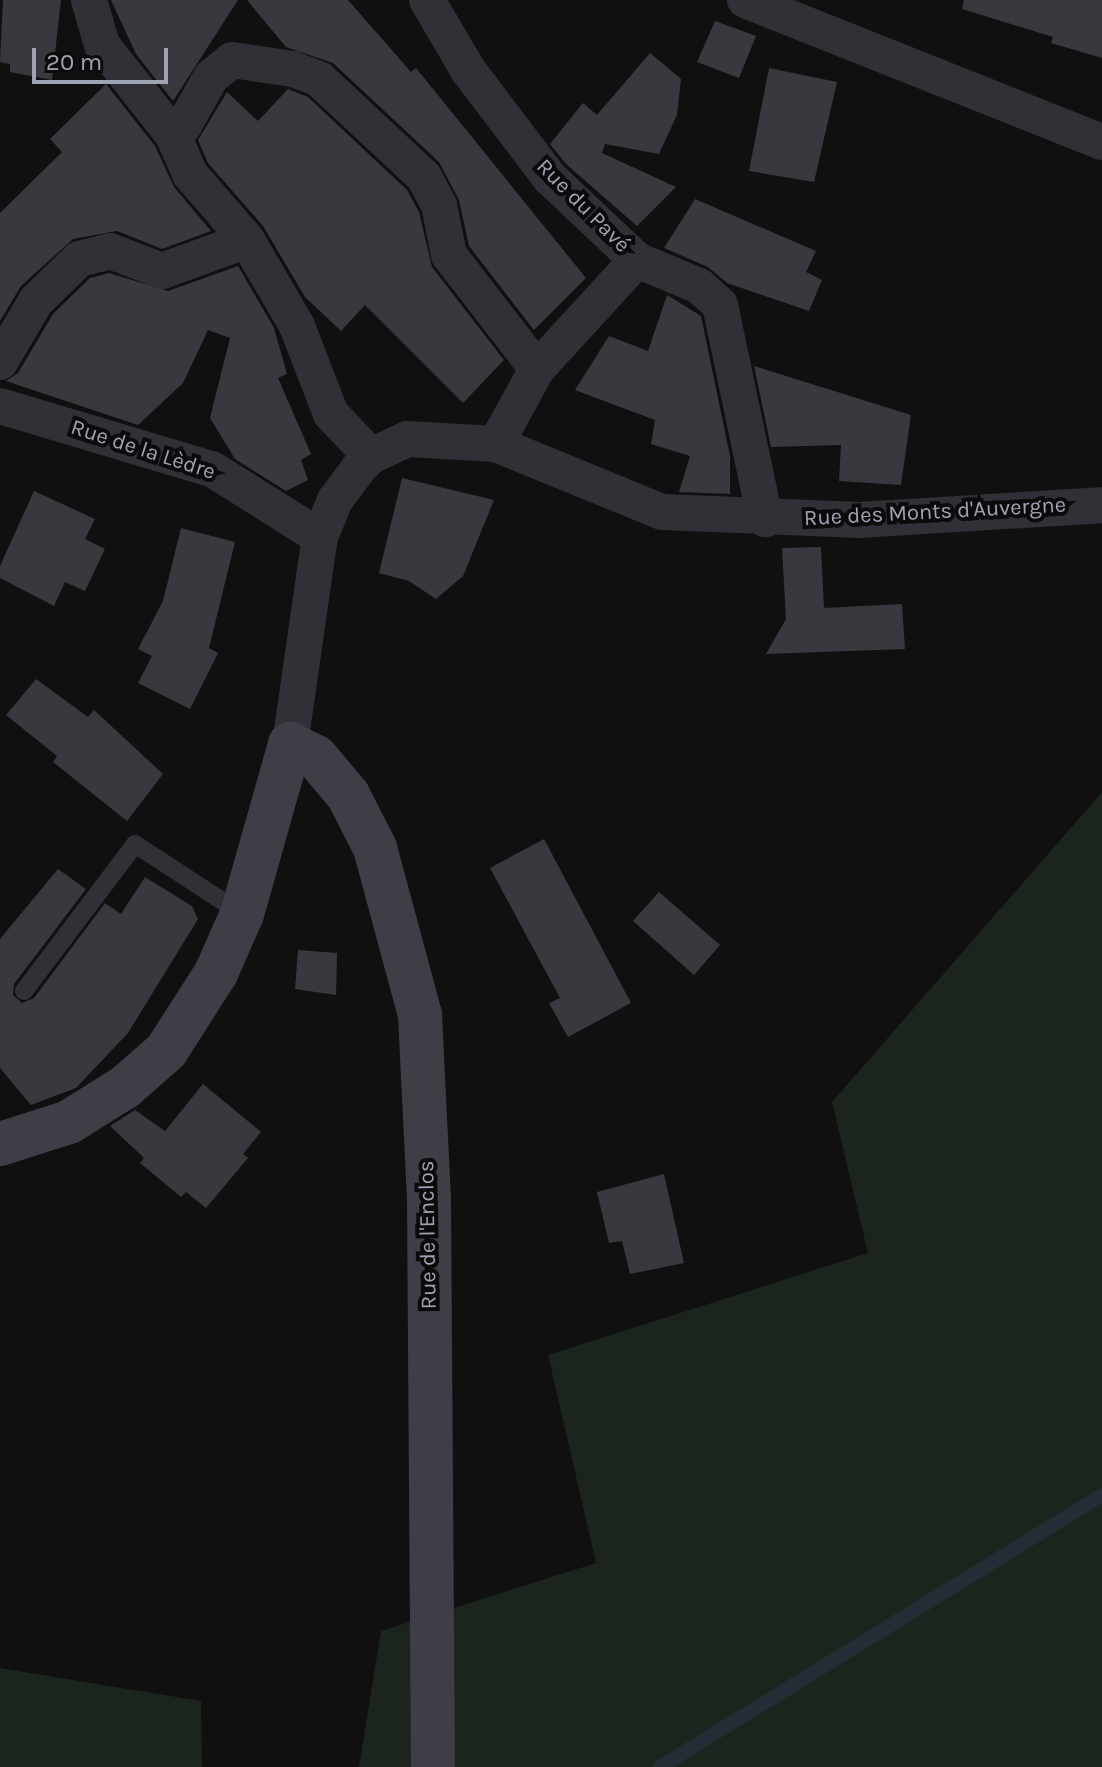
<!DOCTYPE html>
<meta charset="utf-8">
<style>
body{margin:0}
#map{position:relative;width:1102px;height:1767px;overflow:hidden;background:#101011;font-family:Karla,sans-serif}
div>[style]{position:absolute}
.green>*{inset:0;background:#1c241e}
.stream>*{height:14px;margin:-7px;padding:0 7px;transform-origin:7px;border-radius:7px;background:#262c35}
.building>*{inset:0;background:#39383e}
.path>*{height:5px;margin-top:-2.5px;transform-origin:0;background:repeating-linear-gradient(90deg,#36373d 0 4px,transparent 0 10px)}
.lane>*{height:18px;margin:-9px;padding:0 9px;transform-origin:9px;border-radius:9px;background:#303036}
.street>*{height:36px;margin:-18px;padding:0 18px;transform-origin:18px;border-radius:18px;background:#303036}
.secondary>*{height:44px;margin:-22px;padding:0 22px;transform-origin:22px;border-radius:22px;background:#3e3f46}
span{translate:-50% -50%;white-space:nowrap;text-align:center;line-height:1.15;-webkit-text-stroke:8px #0b0b0c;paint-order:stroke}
.street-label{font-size:22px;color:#a0a3b3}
.scale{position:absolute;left:32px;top:48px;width:136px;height:36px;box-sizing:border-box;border:4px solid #a0a3b3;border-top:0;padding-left:10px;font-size:24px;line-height:28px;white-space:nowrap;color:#a0a3b3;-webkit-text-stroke:6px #0b0b0c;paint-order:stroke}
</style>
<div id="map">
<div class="green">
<i style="clip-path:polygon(1102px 792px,1102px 1767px,359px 1767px,381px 1631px,596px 1563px,548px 1355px,868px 1253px,832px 1102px)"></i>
<i style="clip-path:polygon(0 1668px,201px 1701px,202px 1767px,0 1767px)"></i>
</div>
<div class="stream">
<i style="left:660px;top:1767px;width:519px;rotate:-31.61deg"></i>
</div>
<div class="building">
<i style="clip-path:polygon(3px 0,61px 0,52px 80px,10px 72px,10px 64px,0 62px)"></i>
<i style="clip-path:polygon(111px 0,238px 0,173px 101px,136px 54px)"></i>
<i style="clip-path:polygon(247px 0,348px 0,411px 72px,416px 68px,586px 278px,534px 330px,469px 246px,459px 200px,439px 162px,333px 63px,286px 47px)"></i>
<i style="clip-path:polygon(964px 0,1102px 0,1102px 58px,1051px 43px,1053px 37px,962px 9px)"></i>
<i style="clip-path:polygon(715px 21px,756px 36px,739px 78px,697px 62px)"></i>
<i style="clip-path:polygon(650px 53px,681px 79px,677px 115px,659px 154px,605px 144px,602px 153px,676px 187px,637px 226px,566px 164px,550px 144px,583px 103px,597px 115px)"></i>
<i style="clip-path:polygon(769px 68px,837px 82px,814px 182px,749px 171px)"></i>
<i style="clip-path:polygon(106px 84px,155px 146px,174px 187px,211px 231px,162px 249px,117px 231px,73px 239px,21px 286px,0 321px,0 213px,62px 152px,50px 139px)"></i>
<i style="clip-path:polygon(288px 89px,308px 97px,407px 190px,419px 212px,432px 267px,504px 360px,463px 403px,365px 305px,341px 331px,305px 297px,263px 226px,208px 163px,198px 140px,227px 92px,258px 121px)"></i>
<i style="clip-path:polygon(695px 199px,816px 251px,806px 272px,822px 280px,809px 311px,727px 283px,708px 267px,664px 248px)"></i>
<i style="clip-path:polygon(238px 266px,274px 328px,287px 374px,278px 378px,311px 454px,301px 460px,308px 480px,286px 491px,235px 459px,210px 418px,230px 338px,208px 330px,183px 383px,138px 425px,6px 381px,18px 373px,53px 314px,90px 278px,109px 273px,168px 291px)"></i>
<i style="clip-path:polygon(667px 295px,701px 316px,730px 456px,730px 494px,679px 492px,690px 456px,651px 444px,655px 420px,575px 390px,609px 336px,648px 351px)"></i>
<i style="clip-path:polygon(754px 366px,911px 415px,901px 485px,839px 481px,841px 445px,771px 447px)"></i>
<i style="clip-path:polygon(402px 478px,494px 500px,463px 576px,436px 599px,409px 581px,379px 573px)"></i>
<i style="clip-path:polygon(34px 491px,95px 519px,85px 539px,105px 549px,85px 591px,65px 582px,54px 606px,0 578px,0 566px)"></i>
<i style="clip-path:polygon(181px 528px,235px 542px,209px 648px,218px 653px,190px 709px,138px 683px,152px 656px,138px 649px,163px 601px)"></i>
<i style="clip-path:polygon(821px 547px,824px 608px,902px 604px,905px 649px,766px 654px,786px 619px,782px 548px)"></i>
<i style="clip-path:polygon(36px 679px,88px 717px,94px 710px,163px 774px,127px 821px,53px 762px,57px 756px,6px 715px)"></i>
<i style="clip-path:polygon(544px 839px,631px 1003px,568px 1037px,549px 1003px,560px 998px,490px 868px)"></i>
<i style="clip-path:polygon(58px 869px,86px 889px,14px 984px,13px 995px,22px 1003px,34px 998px,105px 903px,121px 914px,145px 877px,192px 906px,198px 919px,128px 1033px,76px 1088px,31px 1105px,0 1068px,0 939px)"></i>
<i style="clip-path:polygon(659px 892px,720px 945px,694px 975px,633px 921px)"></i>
<i style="clip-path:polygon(298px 950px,337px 953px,336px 995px,295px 989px)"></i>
<i style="clip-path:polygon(203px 1084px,261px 1132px,243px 1154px,248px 1158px,206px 1208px,186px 1192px,181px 1197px,140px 1163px,144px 1158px,110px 1126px,135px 1110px,165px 1131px)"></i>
<i style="clip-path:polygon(664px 1174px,684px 1263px,630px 1274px,622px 1241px,609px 1243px,597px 1192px)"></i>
</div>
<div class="path">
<i style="left:198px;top:0;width:29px;rotate:52deg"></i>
</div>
<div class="lane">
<i style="left:24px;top:991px;width:184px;rotate:-52.9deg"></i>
<i style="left:135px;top:844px;width:128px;rotate:33.2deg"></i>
</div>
<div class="street">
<i style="left:89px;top:0;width:47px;rotate:73.9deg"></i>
<i style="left:102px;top:45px;width:115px;rotate:51.7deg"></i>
<i style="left:173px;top:135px;width:43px;rotate:66.4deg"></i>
<i style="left:190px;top:174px;width:87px;rotate:49.2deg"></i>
<i style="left:247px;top:240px;width:99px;rotate:59.8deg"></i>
<i style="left:297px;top:326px;width:94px;rotate:68.9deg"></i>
<i style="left:331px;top:414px;width:58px;rotate:46.4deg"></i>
<i style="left:427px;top:0;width:81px;rotate:59.6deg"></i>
<i style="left:468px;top:70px;width:136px;rotate:52.8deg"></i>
<i style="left:550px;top:178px;width:120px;rotate:43.3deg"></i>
<i style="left:637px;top:260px;width:67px;rotate:22.8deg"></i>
<i style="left:699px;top:286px;width:28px;rotate:42deg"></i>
<i style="left:720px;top:305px;width:219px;rotate:78.1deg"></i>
<i style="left:745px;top:0;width:384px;rotate:21.7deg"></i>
<i style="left:173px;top:135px;width:15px;rotate:-42deg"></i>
<i style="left:184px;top:125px;width:55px;rotate:-60.6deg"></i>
<i style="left:211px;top:77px;width:27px;rotate:-39deg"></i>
<i style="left:232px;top:60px;width:62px;rotate:8.4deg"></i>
<i style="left:293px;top:69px;width:28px;rotate:21deg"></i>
<i style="left:319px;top:79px;width:144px;rotate:43deg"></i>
<i style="left:424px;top:177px;width:32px;rotate:62deg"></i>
<i style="left:439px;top:205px;width:51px;rotate:78.7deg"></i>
<i style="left:449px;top:255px;width:144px;rotate:52.3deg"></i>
<i style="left:0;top:362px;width:71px;rotate:-59.5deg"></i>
<i style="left:36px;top:301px;width:60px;rotate:-44.3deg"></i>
<i style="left:79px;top:259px;width:32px;rotate:-14deg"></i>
<i style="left:110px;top:251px;width:56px;rotate:21deg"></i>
<i style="left:162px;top:271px;width:90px;rotate:-20deg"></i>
<i style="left:0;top:406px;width:221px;rotate:16.6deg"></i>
<i style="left:212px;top:469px;width:128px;rotate:32.2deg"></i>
<i style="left:496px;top:444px;width:85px;rotate:-61.3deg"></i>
<i style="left:537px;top:369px;width:148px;rotate:-47.5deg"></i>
<i style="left:290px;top:744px;width:209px;rotate:-81.8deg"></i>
<i style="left:320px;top:537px;width:40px;rotate:-68deg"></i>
<i style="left:335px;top:500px;width:39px;rotate:-53deg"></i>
<i style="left:358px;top:469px;width:18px;rotate:-45deg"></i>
<i style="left:371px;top:456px;width:40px;rotate:-25deg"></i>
<i style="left:407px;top:439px;width:89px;rotate:3.2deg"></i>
<i style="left:496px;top:444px;width:179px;rotate:22.3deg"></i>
<i style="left:662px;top:512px;width:197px;rotate:2.3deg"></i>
<i style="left:859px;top:520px;width:243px;rotate:-3.5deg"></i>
</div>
<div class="secondary">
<i style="left:0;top:1144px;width:72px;rotate:-17.7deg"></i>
<i style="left:69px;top:1122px;width:66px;rotate:-32deg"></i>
<i style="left:125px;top:1087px;width:55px;rotate:-41.3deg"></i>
<i style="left:166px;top:1051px;width:93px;rotate:-57.3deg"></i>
<i style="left:216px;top:973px;width:64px;rotate:-66.2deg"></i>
<i style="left:242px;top:914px;width:177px;rotate:-74.2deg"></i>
<i style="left:290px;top:744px;width:29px;rotate:27deg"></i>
<i style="left:316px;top:757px;width:50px;rotate:49.9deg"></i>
<i style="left:348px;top:795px;width:59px;rotate:63deg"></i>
<i style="left:375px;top:848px;width:173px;rotate:74.9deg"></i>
<i style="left:420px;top:1015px;width:185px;rotate:87.2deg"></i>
<i style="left:429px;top:1200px;width:567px;rotate:89.6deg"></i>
</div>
<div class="street-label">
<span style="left:583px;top:206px;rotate:45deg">Rue du Pavé</span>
<span style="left:143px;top:450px;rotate:18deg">Rue de la Lèdre</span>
<span style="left:935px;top:512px;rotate:-3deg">Rue des Monts d'Auvergne</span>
<span style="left:428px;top:1235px;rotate:-91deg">Rue de l'Enclos</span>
</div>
<div class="scale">20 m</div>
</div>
